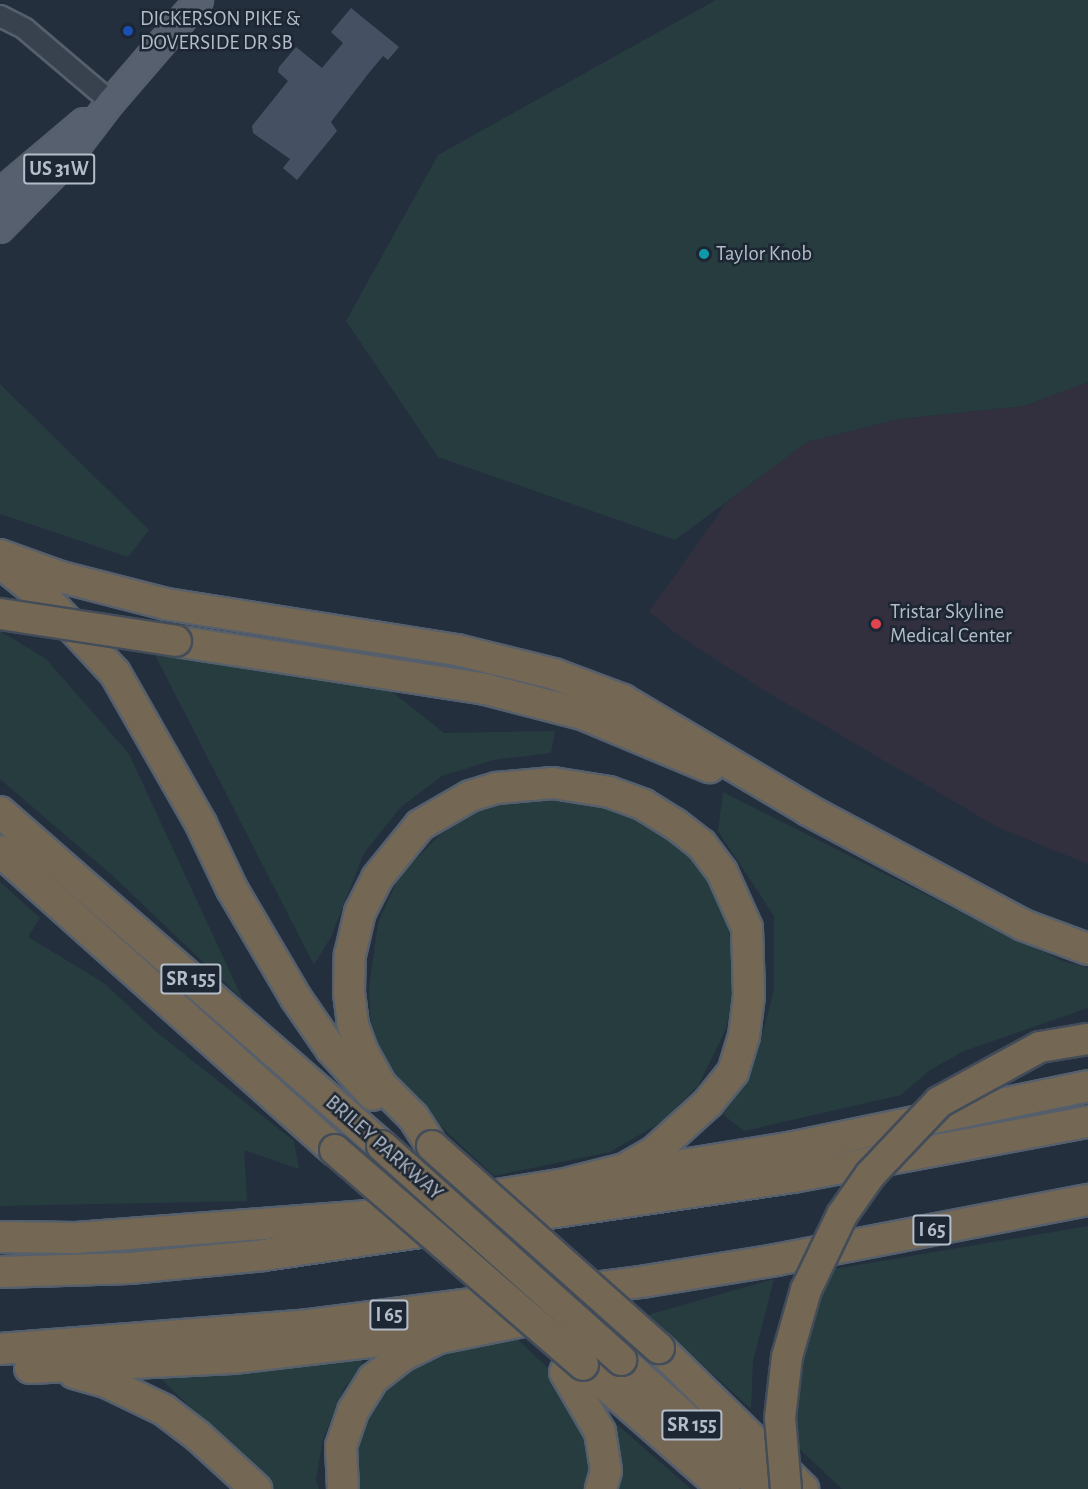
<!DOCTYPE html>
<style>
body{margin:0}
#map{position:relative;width:1088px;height:1489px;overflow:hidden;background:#242f3e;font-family:"Alegreya Sans",sans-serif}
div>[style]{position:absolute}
.medical>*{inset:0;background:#32303f}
.green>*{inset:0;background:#263c3f}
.building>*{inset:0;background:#455162}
.roads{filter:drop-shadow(2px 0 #565f6c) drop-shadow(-2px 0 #565f6c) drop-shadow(0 2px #565f6c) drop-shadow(0 -2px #565f6c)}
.minor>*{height:20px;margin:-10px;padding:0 10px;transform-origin:10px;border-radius:10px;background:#38414e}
.major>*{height:26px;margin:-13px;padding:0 13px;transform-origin:13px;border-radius:13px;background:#56606e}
.highway>*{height:30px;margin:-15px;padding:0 15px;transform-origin:15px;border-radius:15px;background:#746855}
.bridges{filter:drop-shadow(2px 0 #434c59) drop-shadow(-2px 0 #434c59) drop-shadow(0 2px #434c59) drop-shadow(0 -2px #434c59)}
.highway-bridge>*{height:30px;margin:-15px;padding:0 15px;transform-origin:15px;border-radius:15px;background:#746855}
.dots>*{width:16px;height:16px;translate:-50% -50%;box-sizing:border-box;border:3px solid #1d2633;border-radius:50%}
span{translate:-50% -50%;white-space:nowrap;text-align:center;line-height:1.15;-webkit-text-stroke:5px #1d2633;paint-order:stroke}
.shield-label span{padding:2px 4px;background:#1d2633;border:2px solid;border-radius:4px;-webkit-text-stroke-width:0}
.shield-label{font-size:20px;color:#b4bcc9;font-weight:700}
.poi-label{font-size:21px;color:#b4bcc9}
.left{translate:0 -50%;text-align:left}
.street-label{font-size:21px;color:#b4bcc9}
</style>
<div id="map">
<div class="medical">
<i style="clip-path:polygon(1088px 382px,1088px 864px,1001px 829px,762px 689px,678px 635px,649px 612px,727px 502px,806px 442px,899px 419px,1024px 406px)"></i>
</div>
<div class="green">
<i style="clip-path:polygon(716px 0,1088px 0,1088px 382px,1024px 406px,899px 419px,807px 442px,675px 540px,438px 457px,346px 321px,438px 155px)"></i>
<i style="clip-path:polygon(0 384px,149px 530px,128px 557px,0 514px)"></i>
<i style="clip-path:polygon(0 631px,46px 659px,129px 754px,243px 1000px,113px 876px,0 779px)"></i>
<i style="clip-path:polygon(153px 651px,390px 690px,444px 733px,555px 731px,551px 753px,494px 760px,442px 776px,400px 808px,364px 853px,331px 937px,314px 965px)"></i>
<i style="clip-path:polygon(527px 791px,592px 796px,677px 837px,708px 872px,727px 919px,736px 980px,726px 1029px,698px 1086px,660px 1123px,610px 1152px,494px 1176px,417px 1104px,385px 1068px,371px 1034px,369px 988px,378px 923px,399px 876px,441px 834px,485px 805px)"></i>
<i style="clip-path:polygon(723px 792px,988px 926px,1063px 961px,1088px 968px,1088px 1008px,964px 1051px,930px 1070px,901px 1095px,744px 1131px,722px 1114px,757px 1054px,774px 990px,774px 916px,718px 831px)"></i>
<i style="clip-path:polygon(0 882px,40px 918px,28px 937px,104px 983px,155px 1031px,294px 1141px,299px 1169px,244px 1150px,247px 1201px,0 1206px)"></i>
<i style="clip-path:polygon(1088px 1226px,1088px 1489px,842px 1489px,791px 1441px,791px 1376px,822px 1271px)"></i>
<i style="clip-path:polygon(774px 1279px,753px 1361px,751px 1409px,648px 1315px)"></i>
<i style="clip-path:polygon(512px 1334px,553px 1373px,594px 1447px,592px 1489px,353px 1489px,354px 1444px,375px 1401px,409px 1370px,477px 1343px)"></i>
<i style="clip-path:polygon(361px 1357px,362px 1365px,344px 1389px,323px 1439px,316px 1479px,319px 1489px,274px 1489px,159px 1377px,166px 1373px)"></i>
<i style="clip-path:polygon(612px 1420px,691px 1489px,616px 1489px,619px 1471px)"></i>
</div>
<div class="building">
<i style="clip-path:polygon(351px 8px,399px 47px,388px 60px,383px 56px,368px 74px,331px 122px,337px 131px,297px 180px,283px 168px,290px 159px,253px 133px,252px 126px,288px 81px,278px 72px,279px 67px,296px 47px,322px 68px,343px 43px,331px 32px)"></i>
</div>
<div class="roads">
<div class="minor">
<i style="left:0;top:16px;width:28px;rotate:27deg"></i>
<i style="left:25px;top:29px;width:113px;rotate:40.3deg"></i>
</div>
<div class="major">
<i style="left:0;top:193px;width:110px;rotate:-40.2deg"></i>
<i style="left:0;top:229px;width:88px;rotate:-45.5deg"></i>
<i style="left:62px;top:166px;width:81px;rotate:-52.6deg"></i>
<i style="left:111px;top:102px;width:135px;rotate:-49.2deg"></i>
</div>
<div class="highway">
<i style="left:0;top:555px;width:65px;rotate:19.8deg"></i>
<i style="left:61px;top:577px;width:108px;rotate:14.4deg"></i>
<i style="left:166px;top:604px;width:295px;rotate:9deg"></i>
<i style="left:457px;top:650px;width:100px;rotate:13.9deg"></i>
<i style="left:554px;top:674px;width:74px;rotate:20.6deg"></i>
<i style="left:623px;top:700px;width:215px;rotate:30.7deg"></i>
<i style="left:808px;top:810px;width:244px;rotate:28.1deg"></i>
<i style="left:1023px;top:925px;width:69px;rotate:20.3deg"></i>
<i style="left:2px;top:564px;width:59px;rotate:38.8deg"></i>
<i style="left:48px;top:601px;width:98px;rotate:47.1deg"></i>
<i style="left:115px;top:673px;width:174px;rotate:60.3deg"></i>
<i style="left:201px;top:824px;width:72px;rotate:64.5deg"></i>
<i style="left:232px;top:889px;width:126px;rotate:59.6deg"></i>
<i style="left:296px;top:998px;width:62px;rotate:55.5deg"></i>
<i style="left:331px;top:1049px;width:62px;rotate:47.6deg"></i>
<i style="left:176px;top:641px;width:313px;rotate:8.8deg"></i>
<i style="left:485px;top:689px;width:100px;rotate:14.5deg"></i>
<i style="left:582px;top:714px;width:138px;rotate:22.7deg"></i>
<i style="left:0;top:812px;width:507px;rotate:41.16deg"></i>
<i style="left:0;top:851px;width:449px;rotate:41.8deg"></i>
<i style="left:432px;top:1146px;width:35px;rotate:-123deg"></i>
<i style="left:413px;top:1117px;width:45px;rotate:-135deg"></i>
<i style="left:381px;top:1085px;width:37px;rotate:-119deg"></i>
<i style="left:363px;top:1053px;width:30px;rotate:-110deg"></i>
<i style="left:353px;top:1025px;width:31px;rotate:-97deg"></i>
<i style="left:349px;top:994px;width:39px;rotate:-89deg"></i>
<i style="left:350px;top:955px;width:44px;rotate:-76.9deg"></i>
<i style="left:360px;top:912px;width:38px;rotate:-63deg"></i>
<i style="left:377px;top:878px;width:68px;rotate:-50.9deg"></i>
<i style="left:420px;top:825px;width:58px;rotate:-30.1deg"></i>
<i style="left:470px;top:796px;width:28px;rotate:-17deg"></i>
<i style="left:497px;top:788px;width:56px;rotate:-5.1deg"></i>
<i style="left:553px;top:783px;width:57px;rotate:9.1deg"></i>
<i style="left:609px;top:792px;width:37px;rotate:20deg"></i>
<i style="left:644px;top:805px;width:36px;rotate:32deg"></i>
<i style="left:675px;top:824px;width:33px;rotate:38deg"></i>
<i style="left:701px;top:844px;width:35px;rotate:53deg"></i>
<i style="left:722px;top:872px;width:61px;rotate:65.9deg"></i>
<i style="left:747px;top:928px;width:68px;rotate:88.3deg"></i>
<i style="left:749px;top:996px;width:40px;rotate:97.1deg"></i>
<i style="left:744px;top:1036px;width:38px;rotate:107deg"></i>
<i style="left:733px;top:1072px;width:40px;rotate:129deg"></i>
<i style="left:708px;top:1103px;width:73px;rotate:137.8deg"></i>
<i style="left:654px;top:1152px;width:34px;rotate:150deg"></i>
<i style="left:624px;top:1169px;width:57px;rotate:165.7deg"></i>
<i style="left:0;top:1237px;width:76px;rotate:0.8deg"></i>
<i style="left:76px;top:1238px;width:293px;rotate:-4.3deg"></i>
<i style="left:368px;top:1216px;width:432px;rotate:-9.2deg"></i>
<i style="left:794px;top:1147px;width:300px;rotate:-11.7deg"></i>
<i style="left:0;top:1272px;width:130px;rotate:-1.8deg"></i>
<i style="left:130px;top:1268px;width:135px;rotate:-5.5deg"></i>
<i style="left:264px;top:1255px;width:535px;rotate:-8.39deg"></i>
<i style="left:793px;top:1177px;width:300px;rotate:-10.6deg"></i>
<i style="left:659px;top:1348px;width:202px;rotate:44.4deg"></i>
<i style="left:0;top:1349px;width:303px;rotate:-4.4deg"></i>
<i style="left:302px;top:1326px;width:348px;rotate:-7.4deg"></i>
<i style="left:647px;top:1281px;width:131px;rotate:-9.2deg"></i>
<i style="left:776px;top:1260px;width:318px;rotate:-10.9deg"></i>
<i style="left:621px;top:1360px;width:193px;rotate:42.1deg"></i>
<i style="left:583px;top:1365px;width:188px;rotate:41.3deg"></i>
<i style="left:30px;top:1368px;width:203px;rotate:-2.8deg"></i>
<i style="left:233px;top:1358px;width:197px;rotate:-6.7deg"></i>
<i style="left:565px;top:1372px;width:69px;rotate:59.7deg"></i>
<i style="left:600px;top:1432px;width:39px;rotate:81deg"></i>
<i style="left:606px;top:1471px;width:19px;rotate:106deg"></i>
<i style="left:74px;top:1373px;width:35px;rotate:16deg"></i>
<i style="left:108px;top:1383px;width:62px;rotate:25.7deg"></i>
<i style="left:164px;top:1410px;width:43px;rotate:37.4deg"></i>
<i style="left:198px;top:1436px;width:79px;rotate:42.4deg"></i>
<i style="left:343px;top:1489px;width:43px;rotate:-92.7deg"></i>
<i style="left:341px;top:1446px;width:37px;rotate:-71deg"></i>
<i style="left:353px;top:1411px;width:38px;rotate:-58deg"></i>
<i style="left:373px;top:1379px;width:37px;rotate:-38deg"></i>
<i style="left:402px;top:1356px;width:41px;rotate:-25.9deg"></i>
<i style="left:439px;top:1338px;width:116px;rotate:-11.4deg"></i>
</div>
</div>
<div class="bridges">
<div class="highway-bridge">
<i style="left:0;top:614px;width:178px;rotate:8.7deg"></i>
<i style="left:382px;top:1146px;width:321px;rotate:41.8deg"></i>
<i style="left:432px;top:1146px;width:304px;rotate:41.7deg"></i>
<i style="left:335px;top:1150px;width:328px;rotate:40.9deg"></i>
<i style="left:786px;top:1489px;width:71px;rotate:-94.8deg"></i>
<i style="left:780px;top:1418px;width:61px;rotate:-83.5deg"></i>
<i style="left:787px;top:1357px;width:70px;rotate:-74.2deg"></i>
<i style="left:806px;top:1290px;width:83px;rotate:-64.4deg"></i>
<i style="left:842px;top:1215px;width:49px;rotate:-55deg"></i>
<i style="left:870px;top:1175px;width:100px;rotate:-46.6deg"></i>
<i style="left:939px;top:1102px;width:115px;rotate:-28.6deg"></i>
<i style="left:1040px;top:1047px;width:49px;rotate:-9.5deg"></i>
</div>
</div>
<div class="dots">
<i style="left:128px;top:31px;background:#1a4fb4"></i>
<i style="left:704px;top:254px;background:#0f9aa8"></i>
<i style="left:876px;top:624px;background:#e0444e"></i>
</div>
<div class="shield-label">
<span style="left:59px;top:169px">US 31W</span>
<span style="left:191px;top:979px">SR 155</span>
<span style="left:932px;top:1230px">I 65</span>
<span style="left:389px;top:1315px">I 65</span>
<span style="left:692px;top:1425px">SR 155</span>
</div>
<div class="poi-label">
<span class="left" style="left:140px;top:31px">DICKERSON PIKE &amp;<br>DOVERSIDE DR SB</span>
<span class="left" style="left:716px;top:254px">Taylor Knob</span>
<span class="left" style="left:890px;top:624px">Tristar Skyline<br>Medical Center</span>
</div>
<div class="street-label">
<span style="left:384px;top:1148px;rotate:41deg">BRILEY PARKWAY</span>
</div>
</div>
